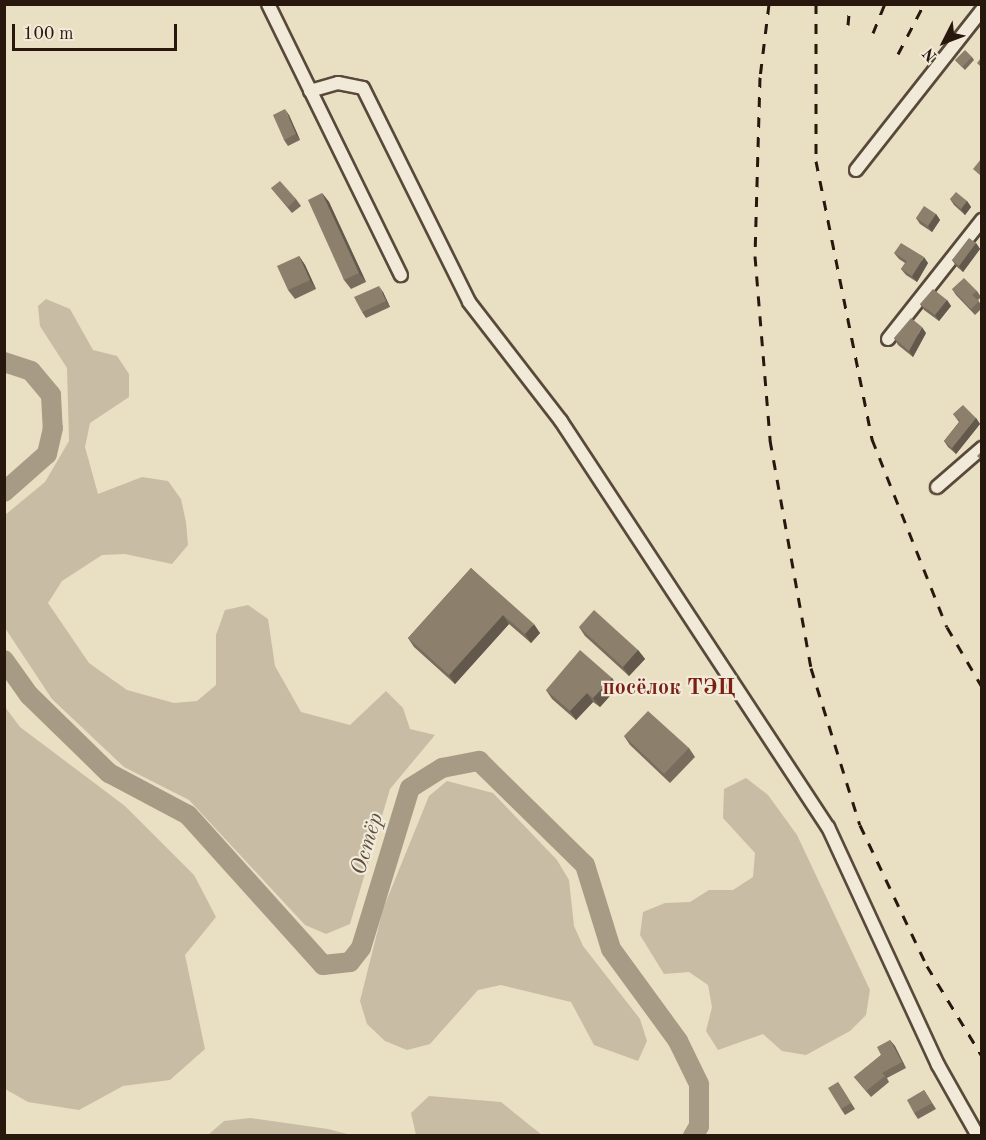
<!DOCTYPE html>
<meta charset="utf-8">
<style>
body{margin:0}
#map{position:relative;width:986px;height:1140px;overflow:hidden;background:#e9dfc3;font-family:"Old Standard TT",serif}
div>[style]{position:absolute}
.green>*{inset:0;background:#c8bda4}
.river>*{height:20px;margin:-10px;padding:0 10px;transform-origin:10px;border-radius:10px;background:#a79b85}
.roads{filter:drop-shadow(2px 0 #58493a) drop-shadow(-2px 0 #58493a) drop-shadow(0 2px #58493a) drop-shadow(0 -2px #58493a)}
.minor>*{height:12px;margin:-6px;padding:0 6px;transform-origin:6px;border-radius:6px;background:#f1ead8}
.rail>*{height:3px;margin-top:-1.5px;transform-origin:0;background:repeating-linear-gradient(90deg,#28170d 0 10px,transparent 0 20px)}
.wall>*{inset:0;background:#786d5d}
.shaded-wall>*{inset:0;background:#62594c}
.building>*{inset:0;background:#8c7f6c}
span{translate:-50% -50%;white-space:nowrap;text-align:center;line-height:1.15;-webkit-text-stroke:4.5px #f1ead8;paint-order:stroke}
.neighbourhood-label{font-size:22px;color:#7a1f14;font-weight:700}
.water-label{font-size:22px;color:#5b4c3d;font-style:italic}
.frame{position:absolute;inset:0;border:6px solid #28170d;pointer-events:none}
.north{position:absolute;left:914px;top:12px;width:60px;height:60px;-webkit-text-stroke:4px #f1ead8;paint-order:stroke;rotate:228deg;font-size:16px;font-weight:700;line-height:24px;text-align:center;color:#28170d}
.north::after{content:'';display:block;margin:auto;width:21px;height:27px;background:#28170d;clip-path:polygon(50% 0,100% 100%,50% 72%,0 100%)}
.scale{position:absolute;left:12px;top:24px;width:165px;height:27px;box-sizing:border-box;border:3px solid #28170d;border-top:0;padding-left:8px;font-size:18px;line-height:21px;white-space:nowrap;color:#28170d;-webkit-text-stroke:4px #f1ead8;paint-order:stroke}
</style>
<div id="map">
<div class="green">
<i style="clip-path:polygon(46px 299px,70px 309px,93px 350px,117px 356px,129px 374px,129px 397px,90px 423px,85px 447px,98px 494px,142px 477px,168px 481px,181px 499px,186px 522px,188px 545px,172px 564px,125px 554px,102px 555px,62px 581px,48px 603px,89px 663px,127px 690px,174px 703px,197px 701px,216px 685px,216px 635px,225px 610px,248px 605px,268px 619px,275px 666px,301px 712px,350px 725px,386px 691px,403px 708px,410px 729px,435px 735px,390px 789px,350px 924px,326px 934px,305px 925px,189px 800px,124px 767px,52px 699px,5px 628px,5px 515px,45px 482px,69px 441px,67px 368px,40px 326px,38px 306px)"></i>
<i style="clip-path:polygon(5px 707px,20px 727px,125px 806px,194px 875px,216px 917px,185px 955px,205px 1049px,170px 1080px,123px 1086px,79px 1110px,28px 1102px,5px 1089px)"></i>
<i style="clip-path:polygon(746px 778px,768px 795px,797px 835px,870px 990px,866px 1015px,850px 1031px,806px 1055px,782px 1051px,763px 1034px,718px 1050px,706px 1031px,712px 1007px,708px 985px,689px 972px,664px 974px,640px 935px,643px 912px,665px 903px,690px 902px,709px 890px,733px 890px,753px 877px,755px 853px,723px 818px,724px 789px)"></i>
<i style="clip-path:polygon(447px 781px,493px 793px,557px 860px,569px 880px,574px 926px,583px 946px,640px 1019px,647px 1041px,638px 1061px,594px 1045px,571px 1002px,501px 985px,478px 990px,430px 1044px,407px 1050px,385px 1041px,367px 1024px,360px 1001px,383px 909px,429px 796px)"></i>
<i style="clip-path:polygon(429px 1096px,501px 1102px,542px 1135px,416px 1135px,411px 1113px)"></i>
<i style="clip-path:polygon(250px 1118px,328px 1129px,351px 1135px,208px 1135px,224px 1121px)"></i>
</div>
<div class="river">
<i style="left:4px;top:362px;width:28px;rotate:18deg"></i>
<i style="left:31px;top:371px;width:31px;rotate:50deg"></i>
<i style="left:51px;top:395px;width:33px;rotate:87deg"></i>
<i style="left:53px;top:428px;width:27px;rotate:103deg"></i>
<i style="left:47px;top:454px;width:57px;rotate:138.5deg"></i>
<i style="left:4px;top:660px;width:43px;rotate:54.5deg"></i>
<i style="left:29px;top:695px;width:112px;rotate:44.3deg"></i>
<i style="left:109px;top:773px;width:89px;rotate:28deg"></i>
<i style="left:188px;top:815px;width:202px;rotate:48deg"></i>
<i style="left:323px;top:965px;width:27px;rotate:-6deg"></i>
<i style="left:350px;top:962px;width:18px;rotate:-52deg"></i>
<i style="left:361px;top:948px;width:167px;rotate:-73deg"></i>
<i style="left:410px;top:788px;width:38px;rotate:-32deg"></i>
<i style="left:442px;top:768px;width:38px;rotate:-11deg"></i>
<i style="left:479px;top:761px;width:148px;rotate:44.5deg"></i>
<i style="left:585px;top:865px;width:88px;rotate:72.8deg"></i>
<i style="left:611px;top:949px;width:114px;rotate:53.9deg"></i>
<i style="left:678px;top:1041px;width:48px;rotate:64deg"></i>
<i style="left:699px;top:1084px;width:42px;rotate:90deg"></i>
<i style="left:699px;top:1126px;width:12px;rotate:121deg"></i>
</div>
<div class="roads">
<div class="minor">
<i style="left:268px;top:4px;width:302px;rotate:63.9deg"></i>
<i style="left:310px;top:91px;width:29px;rotate:-16deg"></i>
<i style="left:338px;top:83px;width:25px;rotate:11deg"></i>
<i style="left:363px;top:88px;width:239px;rotate:63.6deg"></i>
<i style="left:469px;top:302px;width:150px;rotate:52.3deg"></i>
<i style="left:561px;top:421px;width:486px;rotate:56.7deg"></i>
<i style="left:828px;top:827px;width:262px;rotate:65.2deg"></i>
<i style="left:938px;top:1065px;width:81px;rotate:60.6deg"></i>
<i style="left:856px;top:170px;width:204px;rotate:-51.8deg"></i>
<i style="left:888px;top:339px;width:152px;rotate:-51.7deg"></i>
<i style="left:937px;top:487px;width:60px;rotate:-40.9deg"></i>
</div>
</div>
<div class="rail">
<i style="left:769px;top:4px;width:74px;rotate:97deg"></i>
<i style="left:760px;top:77px;width:179px;rotate:91.6deg"></i>
<i style="left:755px;top:256px;width:185px;rotate:85.3deg"></i>
<i style="left:770px;top:440px;width:232px;rotate:79.8deg"></i>
<i style="left:811px;top:668px;width:164px;rotate:72.7deg"></i>
<i style="left:860px;top:825px;width:156px;rotate:64.6deg"></i>
<i style="left:927px;top:966px;width:105px;rotate:58.6deg"></i>
<i style="left:816px;top:4px;width:157px;rotate:90deg"></i>
<i style="left:816px;top:161px;width:284px;rotate:78.6deg"></i>
<i style="left:872px;top:439px;width:202px;rotate:68.3deg"></i>
<i style="left:947px;top:627px;width:69px;rotate:59.7deg"></i>
<i style="left:848px;top:25px;width:21px;rotate:-85deg"></i>
<i style="left:873px;top:33px;width:31px;rotate:-68deg"></i>
<i style="left:898px;top:54px;width:56px;rotate:-62.5deg"></i>
</div>
<div class="wall">
<i style="clip-path:polygon(972px 57px,974px 60px,965px 70px,955px 60px)"></i>
<i style="clip-path:polygon(289px 115px,300px 140px,288px 146px,284px 140px)"></i>
<i style="clip-path:polygon(271px 188px,296px 199px,301px 206px,292px 213px)"></i>
<i style="clip-path:polygon(322px 193px,329px 202px,366px 282px,351px 289px,344px 280px)"></i>
<i style="clip-path:polygon(950px 199px,967px 201px,971px 207px,965px 215px,954px 205px)"></i>
<i style="clip-path:polygon(936px 214px,940px 220px,932px 232px,920px 224px,916px 218px)"></i>
<i style="clip-path:polygon(976px 243px,980px 249px,963px 272px,956px 266px,952px 260px)"></i>
<i style="clip-path:polygon(894px 253px,928px 263px,917px 282px,906px 275px,901px 269px,905px 263px,899px 259px)"></i>
<i style="clip-path:polygon(299px 256px,305px 265px,316px 289px,295px 299px,288px 290px)"></i>
<i style="clip-path:polygon(952px 289px,977px 291px,981px 297px,978px 300px,981px 305px,981px 309px,975px 315px,956px 295px)"></i>
<i style="clip-path:polygon(383px 292px,390px 307px,366px 318px,362px 312px)"></i>
<i style="clip-path:polygon(947px 300px,951px 306px,939px 321px,924px 310px,920px 304px)"></i>
<i style="clip-path:polygon(926px 333px,913px 357px,898px 345px,894px 338px)"></i>
<i style="clip-path:polygon(953px 414px,976px 418px,980px 424px,956px 454px,948px 447px,944px 441px,959px 422px)"></i>
<i style="clip-path:polygon(471px 568px,540px 633px,531px 643px,509px 624px,455px 684px,414px 647px,408px 638px)"></i>
<i style="clip-path:polygon(579px 627px,638px 650px,645px 659px,629px 676px,585px 636px)"></i>
<i style="clip-path:polygon(612px 678px,618px 687px,600px 707px,593px 702px,576px 720px,552px 699px,546px 690px)"></i>
<i style="clip-path:polygon(624px 736px,689px 748px,695px 757px,670px 783px,630px 745px)"></i>
<i style="clip-path:polygon(890px 1040px,906px 1068px,887px 1078px,889px 1082px,871px 1097px,854px 1077px,881px 1055px)"></i>
<i style="clip-path:polygon(838px 1082px,855px 1109px,845px 1115px,841px 1109px)"></i>
<i style="clip-path:polygon(924px 1090px,936px 1109px,918px 1119px,914px 1113px)"></i>
</div>
<div class="shaded-wall">
<i style="clip-path:polygon(285px 109px,289px 115px,300px 140px,296px 134px)"></i>
<i style="clip-path:polygon(322px 193px,329px 202px,366px 282px,359px 273px)"></i>
<i style="clip-path:polygon(967px 201px,971px 207px,965px 215px,961px 209px)"></i>
<i style="clip-path:polygon(936px 214px,940px 220px,932px 232px,928px 226px)"></i>
<i style="clip-path:polygon(976px 243px,980px 249px,963px 272px,959px 266px)"></i>
<i style="clip-path:polygon(299px 256px,305px 265px,316px 289px,310px 280px)"></i>
<i style="clip-path:polygon(924px 257px,928px 263px,917px 282px,912px 276px)"></i>
<i style="clip-path:polygon(379px 286px,383px 292px,390px 307px,386px 301px)"></i>
<i style="clip-path:polygon(947px 300px,951px 306px,939px 321px,935px 315px)"></i>
<i style="clip-path:polygon(922px 327px,926px 333px,913px 357px,909px 351px)"></i>
<i style="clip-path:polygon(976px 418px,980px 424px,956px 454px,952px 448px)"></i>
<i style="clip-path:polygon(503px 615px,509px 624px,455px 684px,449px 675px)"></i>
<i style="clip-path:polygon(534px 624px,540px 633px,531px 643px,525px 634px)"></i>
<i style="clip-path:polygon(638px 650px,645px 659px,629px 676px,623px 667px)"></i>
<i style="clip-path:polygon(612px 678px,618px 687px,600px 707px,593px 698px)"></i>
<i style="clip-path:polygon(587px 693px,593px 702px,576px 720px,570px 711px)"></i>
<i style="clip-path:polygon(890px 1040px,895px 1046px,906px 1068px,902px 1062px)"></i>
</div>
<div class="building">
<i style="clip-path:polygon(965px 50px,972px 57px,962px 67px,955px 60px)"></i>
<i style="clip-path:polygon(981px 58px,981px 67px,977px 63px)"></i>
<i style="clip-path:polygon(285px 109px,296px 134px,284px 140px,273px 115px)"></i>
<i style="clip-path:polygon(981px 159px,981px 176px,973px 169px)"></i>
<i style="clip-path:polygon(280px 181px,296px 199px,288px 207px,271px 188px)"></i>
<i style="clip-path:polygon(956px 192px,967px 201px,961px 209px,950px 199px)"></i>
<i style="clip-path:polygon(322px 193px,359px 273px,344px 280px,308px 200px)"></i>
<i style="clip-path:polygon(924px 206px,936px 214px,928px 226px,916px 218px)"></i>
<i style="clip-path:polygon(969px 238px,976px 243px,959px 266px,952px 260px)"></i>
<i style="clip-path:polygon(901px 243px,924px 257px,912px 276px,901px 269px,907px 261px,894px 253px)"></i>
<i style="clip-path:polygon(299px 256px,310px 280px,288px 290px,277px 266px)"></i>
<i style="clip-path:polygon(964px 278px,977px 291px,972px 295px,979px 301px,971px 309px,952px 289px)"></i>
<i style="clip-path:polygon(379px 286px,386px 301px,362px 312px,354px 297px)"></i>
<i style="clip-path:polygon(933px 289px,947px 300px,935px 315px,920px 304px)"></i>
<i style="clip-path:polygon(911px 318px,922px 327px,909px 351px,894px 338px)"></i>
<i style="clip-path:polygon(963px 405px,976px 418px,952px 448px,944px 441px,960px 421px,953px 414px)"></i>
<i style="clip-path:polygon(981px 452px,981px 460px,977px 456px)"></i>
<i style="clip-path:polygon(471px 568px,534px 624px,525px 634px,503px 615px,449px 675px,408px 638px)"></i>
<i style="clip-path:polygon(594px 610px,638px 650px,623px 667px,579px 627px)"></i>
<i style="clip-path:polygon(580px 650px,612px 678px,593px 698px,587px 693px,570px 711px,546px 690px)"></i>
<i style="clip-path:polygon(648px 711px,689px 748px,664px 774px,624px 736px)"></i>
<i style="clip-path:polygon(890px 1040px,902px 1062px,882px 1073px,885px 1076px,866px 1091px,854px 1077px,881px 1055px,877px 1047px)"></i>
<i style="clip-path:polygon(838px 1082px,851px 1103px,841px 1109px,828px 1088px)"></i>
<i style="clip-path:polygon(924px 1090px,932px 1103px,914px 1113px,907px 1100px)"></i>
</div>
<div class="neighbourhood-label">
<span style="left:669px;top:689px">посёлок ТЭЦ</span>
</div>
<div class="water-label">
<span style="left:368px;top:844px;rotate:-73deg">Остёр</span>
</div>
<div class="frame"></div>
<div class="north">N</div>
<div class="scale">100 m</div>
</div>
